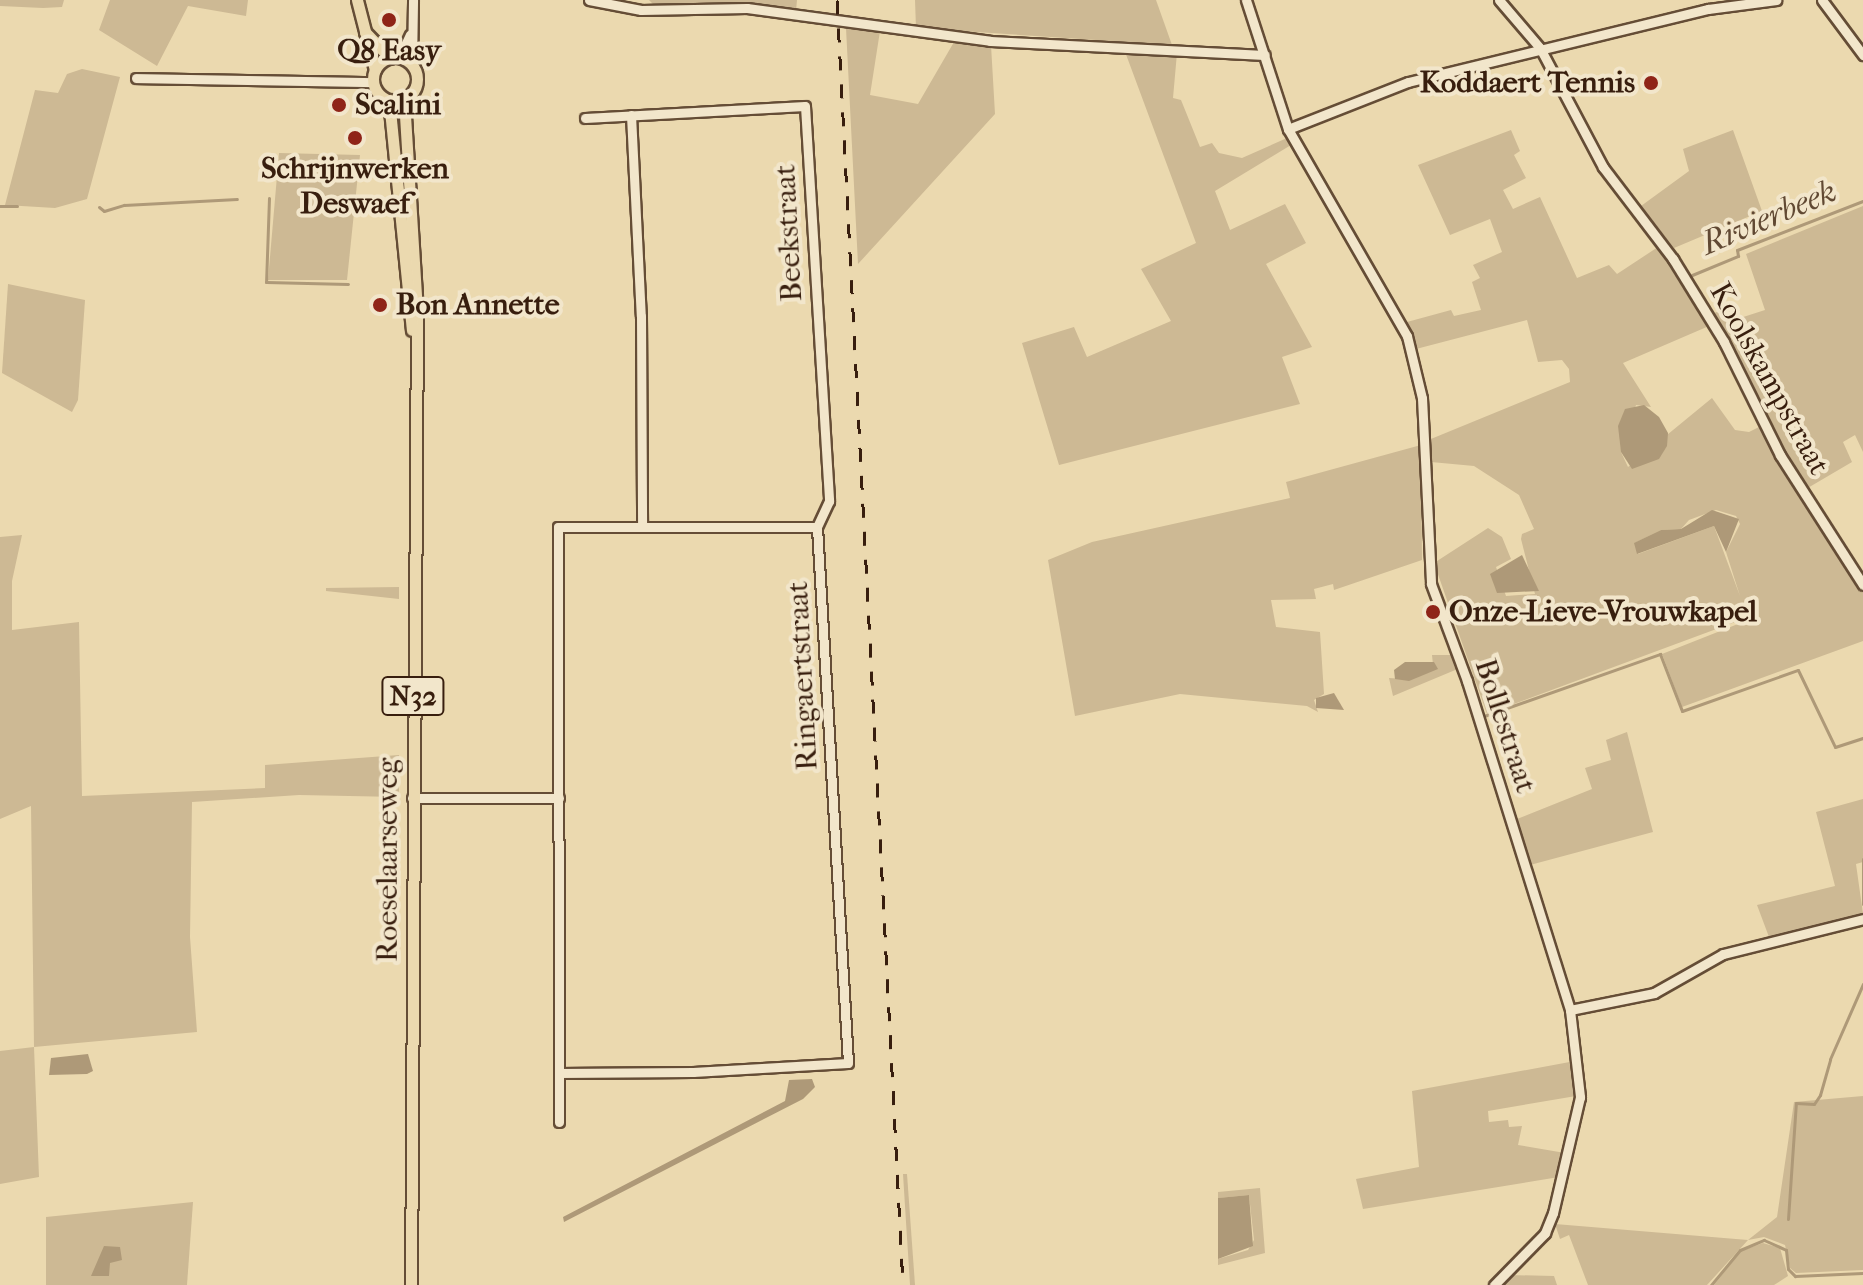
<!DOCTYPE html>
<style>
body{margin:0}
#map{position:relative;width:1863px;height:1285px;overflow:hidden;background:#ebd9af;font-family:"IM FELL French Canon",serif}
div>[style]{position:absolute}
.green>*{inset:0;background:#cdb994}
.water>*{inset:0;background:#ae9978}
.stream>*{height:3px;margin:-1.5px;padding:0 1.5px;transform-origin:1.5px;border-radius:1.5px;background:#ae9978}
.roads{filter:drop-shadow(2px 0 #654d36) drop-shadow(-2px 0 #654d36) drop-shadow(0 2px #654d36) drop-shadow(0 -2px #654d36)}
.minor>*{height:9px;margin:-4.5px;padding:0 4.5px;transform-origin:4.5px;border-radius:4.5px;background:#f2e6cb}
.major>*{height:11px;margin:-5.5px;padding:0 5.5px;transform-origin:5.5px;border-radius:5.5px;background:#ebd9af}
.major>.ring{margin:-5.5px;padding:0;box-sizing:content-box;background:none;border:11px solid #ebd9af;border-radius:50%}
.rail>*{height:3px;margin-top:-1.5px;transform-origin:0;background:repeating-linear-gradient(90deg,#381e0e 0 14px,transparent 0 28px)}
.dots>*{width:22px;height:22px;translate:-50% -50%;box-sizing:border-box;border:4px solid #f2e6cb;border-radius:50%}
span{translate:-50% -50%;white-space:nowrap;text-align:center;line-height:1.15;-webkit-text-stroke:8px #f2e6cb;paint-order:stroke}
.shield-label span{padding:2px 6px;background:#f2e6cb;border:2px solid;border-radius:6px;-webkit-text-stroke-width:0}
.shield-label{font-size:28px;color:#381e0e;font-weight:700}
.poi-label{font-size:30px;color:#381e0e;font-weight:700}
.right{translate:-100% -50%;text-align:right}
.left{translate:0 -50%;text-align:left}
.street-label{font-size:30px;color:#381e0e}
.water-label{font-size:32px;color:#614933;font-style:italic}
</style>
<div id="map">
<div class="green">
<i style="clip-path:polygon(0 0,64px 0,62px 7px,43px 8px,0 6px)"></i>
<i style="clip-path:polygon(110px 0,248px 0,246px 16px,188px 6px,157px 66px,99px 30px)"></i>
<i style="clip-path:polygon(649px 0,797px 0,796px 11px,722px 2px,655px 6px)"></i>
<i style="clip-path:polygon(915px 0,1156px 0,1172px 45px,916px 28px)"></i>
<i style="clip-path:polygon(846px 28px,880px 31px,870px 95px,918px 104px,954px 42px,991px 45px,995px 114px,858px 264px)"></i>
<i style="clip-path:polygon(1124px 49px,1177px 53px,1173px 98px,1181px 100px,1200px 147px,1212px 143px,1219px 153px,1242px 158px,1287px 138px,1291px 145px,1215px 191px,1230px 230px,1285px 204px,1306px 243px,1266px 264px,1312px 347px,1282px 357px,1300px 404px,1059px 465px,1022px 343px,1074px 327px,1087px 357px,1171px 321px,1141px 269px,1196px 243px)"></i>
<i style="clip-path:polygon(82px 69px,120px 77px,87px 199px,55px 208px,5px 205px,35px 90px,58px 93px,67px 74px)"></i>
<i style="clip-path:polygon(evenodd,1511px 130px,1520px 151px,1514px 155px,1526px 178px,1503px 190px,1513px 209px,1540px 197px,1577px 278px,1609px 265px,1617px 274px,1658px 247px,1709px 326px,1623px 363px,1651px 407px,1636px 405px,1621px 452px,1628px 467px,1712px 398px,1735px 430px,1749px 432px,1761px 426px,1863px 592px,1863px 641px,1682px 707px,1662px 654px,1743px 622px,1741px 603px,1738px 621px,1487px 714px,1434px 563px,1488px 528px,1502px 537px,1511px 559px,1496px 567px,1506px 596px,1535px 594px,1521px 539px,1522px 534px,1534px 529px,1519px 495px,1474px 466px,1431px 462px,1429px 496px,1426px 441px,1570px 382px,1569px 369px,1562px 360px,1538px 362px,1527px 320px,1416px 349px,1407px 322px,1451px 310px,1454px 316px,1481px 310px,1472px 282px,1480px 278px,1473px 265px,1502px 252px,1490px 219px,1450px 235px,1418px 165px,1511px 130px,1716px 510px,1736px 516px,1740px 524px,1726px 552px,1740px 596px,1714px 526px,1638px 554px,1635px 543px,1661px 530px,1681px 529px,1689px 520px,1716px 510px)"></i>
<i style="clip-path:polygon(1733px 130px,1762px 211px,1674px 248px,1641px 206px,1689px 171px,1683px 149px)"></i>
<i style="clip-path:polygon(279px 153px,360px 155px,347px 280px,268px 280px)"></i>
<i style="clip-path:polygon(1863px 206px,1863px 452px,1855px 435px,1843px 442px,1852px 462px,1806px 489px,1712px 314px,1731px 306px,1737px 319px,1765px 310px,1746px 254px)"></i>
<i style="clip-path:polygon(8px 284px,85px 300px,78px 400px,72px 412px,2px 373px)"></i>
<i style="clip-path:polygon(1421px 445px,1422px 560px,1334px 590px,1333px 584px,1314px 589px,1316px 599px,1271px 600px,1276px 627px,1320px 632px,1324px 694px,1314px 700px,1318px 712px,1307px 706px,1180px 694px,1075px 716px,1048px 560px,1092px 542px,1290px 498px,1286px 482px)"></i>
<i style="clip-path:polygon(22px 535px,12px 581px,12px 630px,79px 622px,82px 796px,265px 788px,265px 765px,399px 755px,399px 797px,299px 795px,192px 802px,190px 937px,197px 1032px,34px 1047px,39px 1177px,0 1184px,0 1051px,34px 1047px,31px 806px,0 819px,0 537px)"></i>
<i style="clip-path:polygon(399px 587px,399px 599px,326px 591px,326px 588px)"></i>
<i style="clip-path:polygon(1432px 655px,1454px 655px,1460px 668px,1393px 696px,1389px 678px,1405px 679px,1433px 665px)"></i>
<i style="clip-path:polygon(1627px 732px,1653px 832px,1530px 865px,1517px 819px,1592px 789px,1585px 768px,1611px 760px,1606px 740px)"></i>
<i style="clip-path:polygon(1863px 799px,1863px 862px,1856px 864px,1863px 914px,1769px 937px,1757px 905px,1835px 886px,1816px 812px)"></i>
<i style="clip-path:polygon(1575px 1061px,1576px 1096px,1488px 1111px,1489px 1122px,1508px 1120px,1509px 1127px,1522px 1126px,1518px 1145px,1565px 1153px,1559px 1177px,1363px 1209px,1356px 1179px,1419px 1167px,1412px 1091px)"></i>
<i style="clip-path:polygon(1863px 1096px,1863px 1270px,1796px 1273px,1790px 1268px,1785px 1245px,1764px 1237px,1748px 1240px,1707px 1285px,1588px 1285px,1569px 1235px,1560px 1239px,1555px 1224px,1748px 1240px,1777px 1217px,1794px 1102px)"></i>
<i style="clip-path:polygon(903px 1174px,907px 1174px,915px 1285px,910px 1285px)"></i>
<i style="clip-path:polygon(1260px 1188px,1265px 1253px,1218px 1265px,1218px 1259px,1248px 1250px,1254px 1240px,1249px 1195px,1218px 1198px,1218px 1192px)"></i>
<i style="clip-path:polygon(193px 1202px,187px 1285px,46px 1285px,46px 1217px)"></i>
<i style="clip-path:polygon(1763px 1243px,1780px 1248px,1788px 1276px,1774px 1285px,1714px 1285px,1741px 1251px)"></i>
<i style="clip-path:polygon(1509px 1275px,1554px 1276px,1557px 1285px,1501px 1285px)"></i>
</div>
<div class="water">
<i style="clip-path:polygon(1644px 405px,1659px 417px,1668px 433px,1667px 446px,1659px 459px,1632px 469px,1621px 452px,1618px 426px,1625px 409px)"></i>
<i style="clip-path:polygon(1712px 510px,1739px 519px,1726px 552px,1714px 526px,1637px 554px,1634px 543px,1661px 530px,1681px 529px)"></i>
<i style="clip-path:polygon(1522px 555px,1539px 591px,1497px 593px,1490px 574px)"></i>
<i style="clip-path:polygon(1405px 662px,1434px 662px,1438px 669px,1409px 681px,1395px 679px,1394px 670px)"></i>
<i style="clip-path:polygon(1334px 693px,1344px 710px,1316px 708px,1316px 698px)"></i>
<i style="clip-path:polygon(88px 1054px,93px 1071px,87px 1074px,49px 1075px,51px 1058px)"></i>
<i style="clip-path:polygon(812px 1079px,815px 1087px,803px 1099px,564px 1222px,563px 1217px,785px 1101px,789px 1080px)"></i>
<i style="clip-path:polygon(1249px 1195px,1253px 1246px,1218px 1259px,1218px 1198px)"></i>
<i style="clip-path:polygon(104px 1246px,120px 1247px,122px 1260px,110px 1263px,109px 1276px,91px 1276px)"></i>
</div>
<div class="stream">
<i style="left:269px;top:198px;width:84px;rotate:92deg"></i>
<i style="left:266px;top:282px;width:82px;rotate:1.4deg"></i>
<i style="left:0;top:206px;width:17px"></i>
<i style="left:99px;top:207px;width:6px;rotate:39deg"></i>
<i style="left:104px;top:211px;width:21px;rotate:-17deg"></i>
<i style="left:124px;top:205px;width:113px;rotate:-3deg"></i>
<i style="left:1692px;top:275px;width:50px;rotate:-22.4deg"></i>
<i style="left:1738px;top:256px;width:6px;rotate:-99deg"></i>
<i style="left:1737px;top:250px;width:135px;rotate:-21.3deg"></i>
<i style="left:1484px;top:716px;width:187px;rotate:-19.4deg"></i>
<i style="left:1660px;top:654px;width:61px;rotate:68.9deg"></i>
<i style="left:1682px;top:711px;width:123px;rotate:-19.5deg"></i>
<i style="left:1798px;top:670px;width:85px;rotate:64.3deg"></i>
<i style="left:1835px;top:747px;width:29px;rotate:-18deg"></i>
<i style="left:1863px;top:859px;width:45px;rotate:90deg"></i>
<i style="left:1788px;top:1219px;width:116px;rotate:-86.1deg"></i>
<i style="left:1796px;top:1103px;width:18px;rotate:3deg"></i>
<i style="left:1814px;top:1104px;width:11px;rotate:-56deg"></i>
<i style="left:1820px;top:1095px;width:37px;rotate:-74deg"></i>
<i style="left:1830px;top:1059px;width:82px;rotate:-66.3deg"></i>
<i style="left:1711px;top:1285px;width:45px;rotate:-50.4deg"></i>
<i style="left:1740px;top:1250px;width:26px;rotate:-23deg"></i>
<i style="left:1764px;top:1240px;width:24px;rotate:24deg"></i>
<i style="left:1786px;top:1250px;width:19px;rotate:84deg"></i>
<i style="left:1788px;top:1269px;width:10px;rotate:45deg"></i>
<i style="left:1795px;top:1276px;width:68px;rotate:-2.5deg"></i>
</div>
<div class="roads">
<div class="minor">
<i style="left:589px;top:0;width:53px;rotate:10.9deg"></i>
<i style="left:641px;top:10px;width:106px;rotate:-1.1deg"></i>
<i style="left:747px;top:8px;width:245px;rotate:7.7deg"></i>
<i style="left:990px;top:41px;width:275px;rotate:2.9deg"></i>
<i style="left:1246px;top:0;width:136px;rotate:72deg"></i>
<i style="left:1288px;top:129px;width:239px;rotate:60.1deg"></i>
<i style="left:1407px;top:336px;width:64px;rotate:76.4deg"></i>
<i style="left:1422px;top:398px;width:186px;rotate:87.2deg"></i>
<i style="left:1431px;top:584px;width:103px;rotate:69.6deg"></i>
<i style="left:1467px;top:681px;width:345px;rotate:72.6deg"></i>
<i style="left:1570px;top:1010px;width:88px;rotate:83.4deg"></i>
<i style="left:1580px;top:1097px;width:119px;rotate:103.1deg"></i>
<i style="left:1553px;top:1213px;width:22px;rotate:112deg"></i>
<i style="left:1545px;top:1233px;width:73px;rotate:134.4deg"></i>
<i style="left:1499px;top:0;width:63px;rotate:49.5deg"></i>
<i style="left:1540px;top:48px;width:135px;rotate:62.1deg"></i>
<i style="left:1603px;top:167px;width:116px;rotate:52.7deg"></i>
<i style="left:1673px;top:259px;width:97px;rotate:58.4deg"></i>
<i style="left:1724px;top:342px;width:126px;rotate:63.6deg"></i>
<i style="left:1780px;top:455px;width:154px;rotate:57.4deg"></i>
<i style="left:1822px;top:0;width:69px;rotate:53.3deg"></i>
<i style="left:399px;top:58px;width:26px;rotate:-65deg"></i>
<i style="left:412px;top:66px;width:66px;rotate:-89.1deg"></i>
<i style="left:136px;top:78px;width:237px;rotate:1deg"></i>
<i style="left:631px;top:115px;width:201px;rotate:87.2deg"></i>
<i style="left:641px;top:316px;width:210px;rotate:89.7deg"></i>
<i style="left:585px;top:118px;width:220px;rotate:-3.1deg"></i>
<i style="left:805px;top:106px;width:396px;rotate:86.5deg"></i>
<i style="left:829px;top:501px;width:29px;rotate:115deg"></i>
<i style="left:1288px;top:129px;width:129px;rotate:-21.4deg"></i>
<i style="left:1408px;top:82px;width:309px;rotate:-13.7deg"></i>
<i style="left:1708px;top:9px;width:69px;rotate:-7.5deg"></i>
<i style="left:412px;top:798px;width:147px"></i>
<i style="left:1570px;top:1010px;width:86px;rotate:-11.4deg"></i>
<i style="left:1654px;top:993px;width:79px;rotate:-29.5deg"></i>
<i style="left:1723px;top:954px;width:144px;rotate:-14deg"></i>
<i style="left:559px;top:1073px;width:134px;rotate:-0.4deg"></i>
<i style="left:693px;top:1072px;width:155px;rotate:-3.3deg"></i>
<i style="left:848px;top:1063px;width:537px;rotate:-93.31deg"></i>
<i style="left:559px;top:1122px;width:595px;rotate:-90.1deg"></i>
<i style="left:558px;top:527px;width:259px"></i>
</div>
<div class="major">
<i style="left:357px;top:0;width:72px;rotate:75.6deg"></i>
<i style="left:365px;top:32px;width:36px;rotate:46deg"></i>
<i class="ring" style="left:373px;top:57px;width:33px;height:33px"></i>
<i style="left:404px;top:99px;width:211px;rotate:86.5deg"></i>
<i style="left:417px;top:310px;width:975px;rotate:90.35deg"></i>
<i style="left:389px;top:100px;width:231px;rotate:84.3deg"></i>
</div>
</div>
<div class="rail">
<i style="left:837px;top:0;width:1287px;rotate:87.06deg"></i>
</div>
<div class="dots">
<i style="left:389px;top:20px;background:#8f2418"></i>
<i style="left:1651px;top:83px;background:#8f2418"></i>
<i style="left:339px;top:105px;background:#8f2418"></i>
<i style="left:355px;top:138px;background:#8f2418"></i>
<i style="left:380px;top:305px;background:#8f2418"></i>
<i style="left:1433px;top:612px;background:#8f2418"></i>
</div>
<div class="shield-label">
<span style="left:413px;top:696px">N32</span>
</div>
<div class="poi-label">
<span style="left:389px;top:51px">Q8 Easy</span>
<span class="right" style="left:1635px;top:83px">Koddaert Tennis</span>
<span class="left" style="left:355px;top:105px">Scalini</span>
<span style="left:355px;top:186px">Schrijnwerken<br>Deswaef</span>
<span class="left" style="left:396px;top:305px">Bon Annette</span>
<span class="left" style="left:1449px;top:612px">Onze-Lieve-Vrouwkapel</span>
</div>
<div class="street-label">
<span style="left:789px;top:233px;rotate:-93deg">Beekstraat</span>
<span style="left:1769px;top:379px;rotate:61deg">Koolskampstraat</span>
<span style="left:803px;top:676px;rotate:-93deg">Ringaertstraat</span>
<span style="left:1505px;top:726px;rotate:72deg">Bollestraat</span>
<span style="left:388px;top:860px;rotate:-90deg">Roeselaarseweg</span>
</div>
<div class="water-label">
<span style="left:1769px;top:218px;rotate:-23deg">Rivierbeek</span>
</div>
</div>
